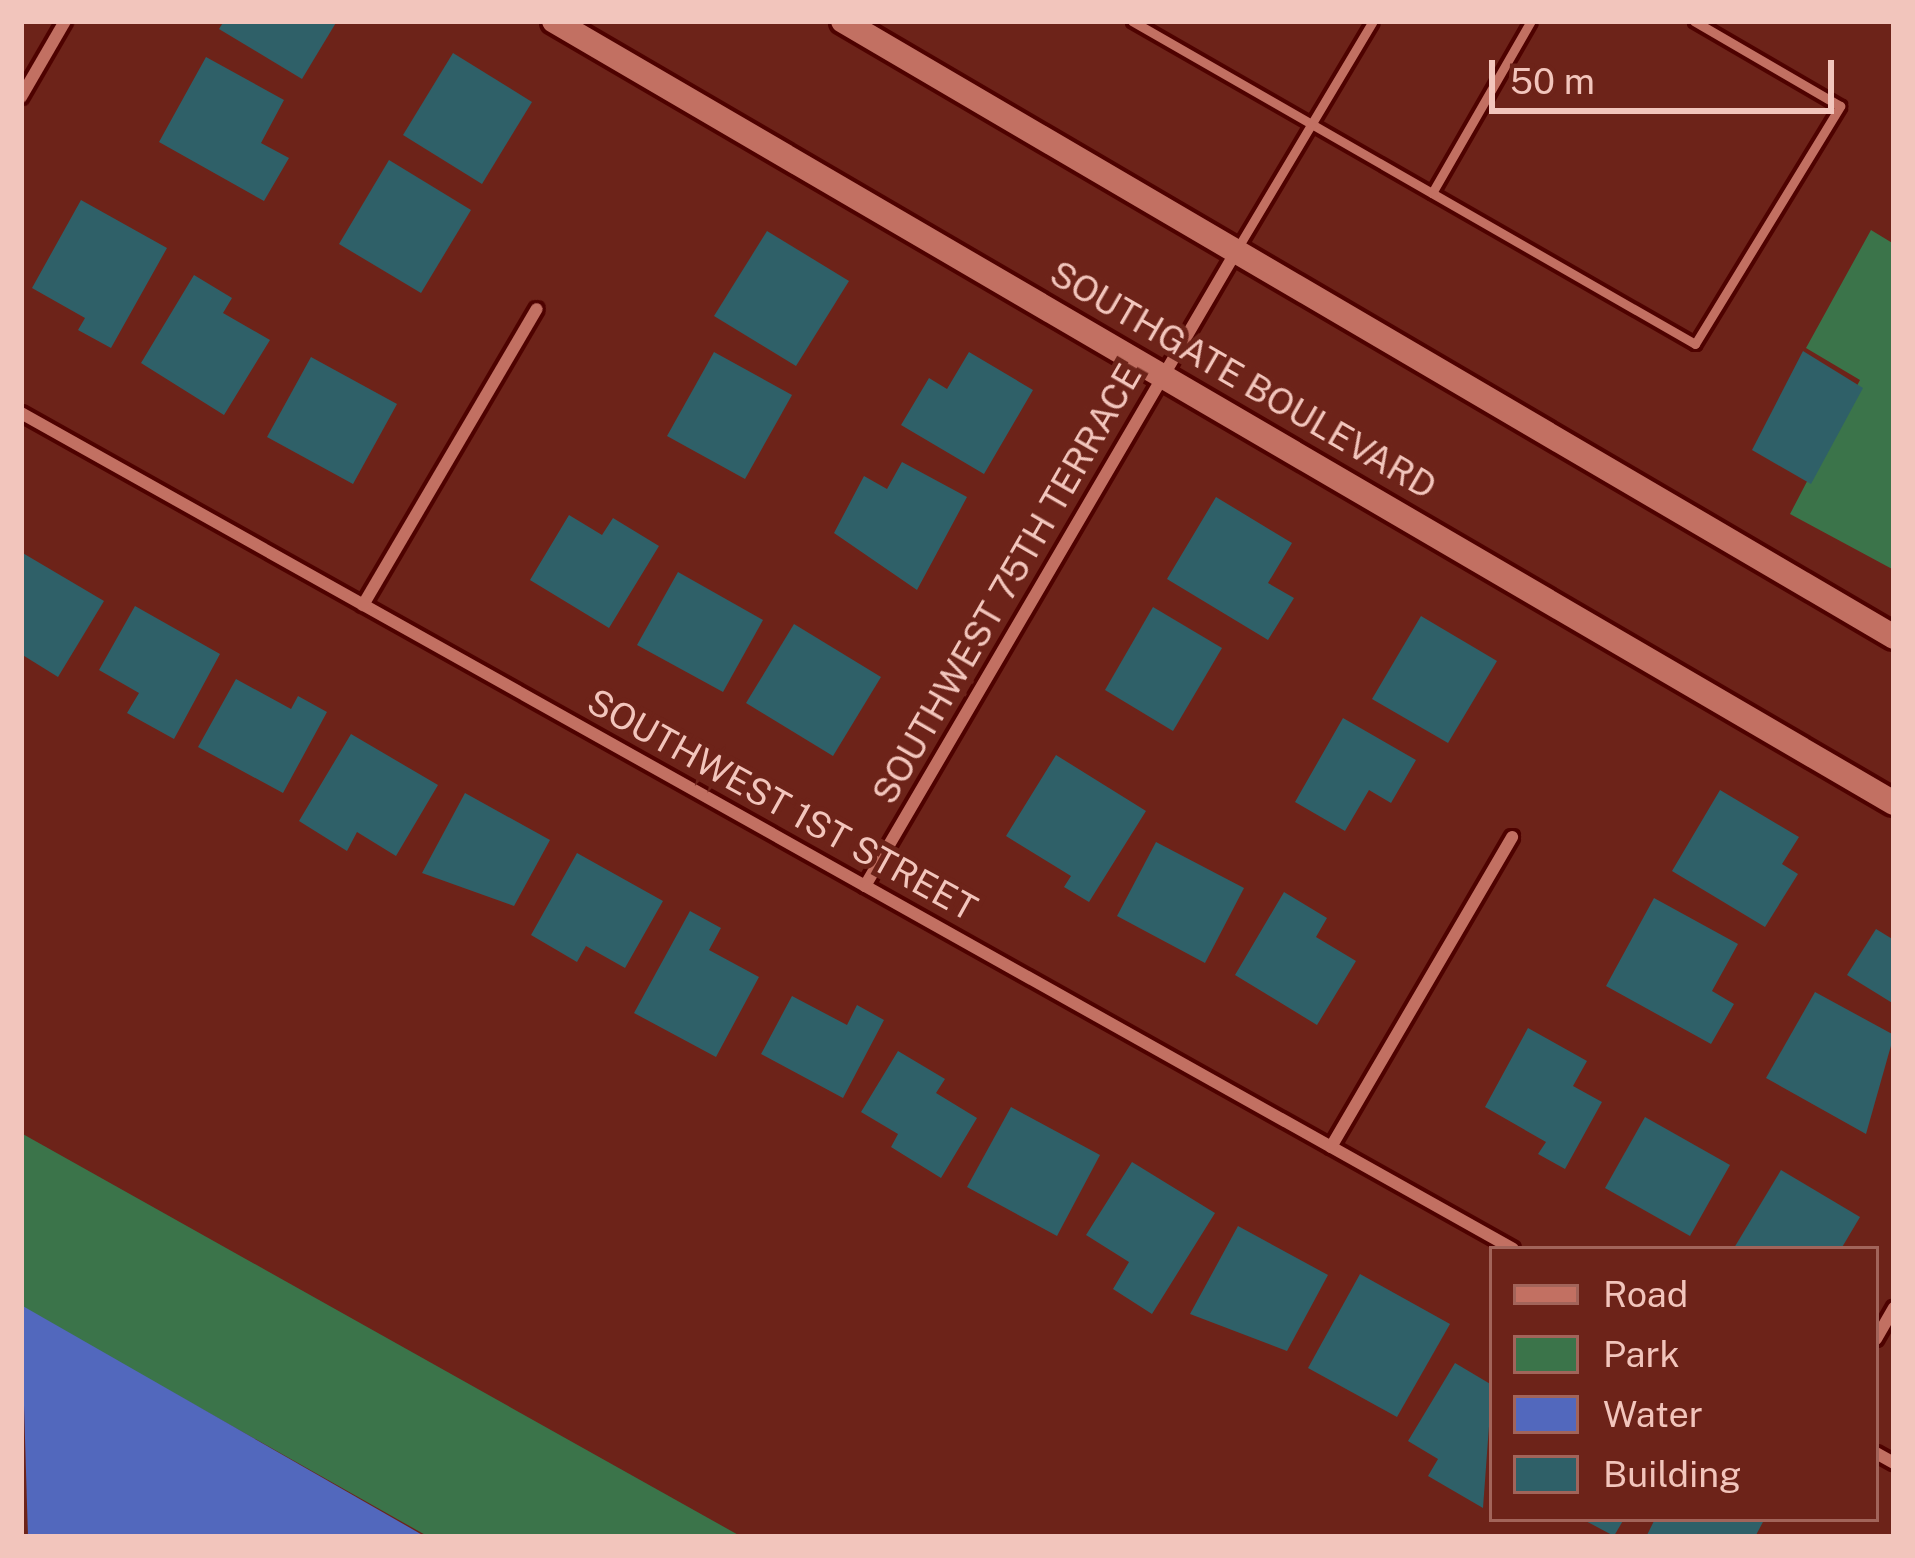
<!DOCTYPE html>
<style>
body{margin:0}
#map{position:relative;width:1915px;height:1558px;overflow:hidden;background:#6d2319;font-family:"Public Sans",sans-serif}
div>[style]{position:absolute}
.green>*{inset:0;background:#3b744a}
.water>*{inset:0;background:#5268bd}
.building>*{inset:0;background:#2f6068}
.roads{filter:drop-shadow(3px 0 #4e0200) drop-shadow(-3px 0 #4e0200) drop-shadow(0 3px #4e0200) drop-shadow(0 -3px #4e0200)}
.lane>*{height:9px;margin:-4.5px;padding:0 4.5px;transform-origin:4.5px;border-radius:4.5px;background:#c27062}
.street>*{height:12px;margin:-6px;padding:0 6px;transform-origin:6px;border-radius:6px;background:#c27062}
.secondary>*{height:24px;margin:-12px;padding:0 12px;transform-origin:12px;border-radius:12px;background:#c27062}
span{translate:-50% -50%;white-space:nowrap;text-align:center;line-height:1.15;-webkit-text-stroke:10px #6d2319;paint-order:stroke}
.street-label{font-size:36px;color:#f2c5bc}
.frame{position:absolute;inset:0;border:24px solid #f2c5bc;pointer-events:none}
.legend{position:absolute;left:1489px;top:1246px;width:390px;height:276px;box-sizing:border-box;background:#6d2319;border:3px solid #a2645a;margin:0;padding:15px 21px;list-style:none;font-size:36px;color:#f2c5bc}
.legend li{display:flex;align-items:center;gap:24px;height:60px}
.legend b{width:60px;border:3px solid #a2645a}
.scale{position:absolute;left:1489px;top:60px;width:345px;height:54px;box-sizing:border-box;border:6px solid #f2c5bc;border-top:0;padding-left:15px;font-size:36px;line-height:42px;white-space:nowrap;color:#f2c5bc;-webkit-text-stroke:9px #6d2319;paint-order:stroke}
</style>
<div id="map">
<div class="green">
<i style="clip-path:polygon(1871px 230px,1894px 244px,1894px 570px,1790px 514px,1860px 380px,1806px 348px)"></i>
<i style="clip-path:polygon(21px 1133px,742px 1537px,429px 1537px,21px 1307px)"></i>
</div>
<div class="water">
<i style="clip-path:polygon(21px 1306px,21px 1305px,426px 1537px,28px 1537px)"></i>
</div>
<div class="building">
<i style="clip-path:polygon(224px 21px,337px 21px,302px 79px,219px 29px)"></i>
<i style="clip-path:polygon(453px 53px,532px 102px,482px 184px,403px 135px)"></i>
<i style="clip-path:polygon(206px 57px,284px 100px,261px 143px,289px 158px,264px 201px,159px 142px)"></i>
<i style="clip-path:polygon(389px 160px,471px 210px,421px 293px,339px 244px)"></i>
<i style="clip-path:polygon(81px 200px,167px 248px,111px 348px,78px 330px,85px 318px,32px 288px)"></i>
<i style="clip-path:polygon(767px 231px,849px 281px,796px 366px,714px 316px)"></i>
<i style="clip-path:polygon(194px 275px,232px 298px,223px 313px,270px 340px,224px 415px,141px 363px)"></i>
<i style="clip-path:polygon(1803px 351px,1863px 388px,1811px 484px,1752px 450px)"></i>
<i style="clip-path:polygon(714px 352px,792px 395px,745px 479px,667px 436px)"></i>
<i style="clip-path:polygon(969px 352px,1033px 390px,984px 474px,901px 425px,929px 378px,947px 389px)"></i>
<i style="clip-path:polygon(311px 357px,397px 404px,353px 484px,267px 437px)"></i>
<i style="clip-path:polygon(902px 462px,967px 497px,917px 590px,834px 533px,864px 476px,887px 489px)"></i>
<i style="clip-path:polygon(1216px 497px,1292px 543px,1268px 583px,1294px 598px,1268px 640px,1167px 579px)"></i>
<i style="clip-path:polygon(569px 515px,602px 535px,613px 518px,659px 546px,609px 628px,530px 580px)"></i>
<i style="clip-path:polygon(21px 552px,104px 601px,58px 677px,21px 654px)"></i>
<i style="clip-path:polygon(678px 572px,763px 620px,723px 692px,637px 645px)"></i>
<i style="clip-path:polygon(135px 606px,220px 654px,174px 739px,127px 713px,139px 693px,99px 670px)"></i>
<i style="clip-path:polygon(1153px 607px,1222px 648px,1173px 731px,1105px 690px)"></i>
<i style="clip-path:polygon(1421px 616px,1497px 661px,1448px 743px,1372px 699px)"></i>
<i style="clip-path:polygon(794px 624px,881px 677px,833px 756px,746px 703px)"></i>
<i style="clip-path:polygon(236px 679px,291px 709px,298px 696px,327px 712px,283px 793px,198px 747px)"></i>
<i style="clip-path:polygon(1343px 718px,1416px 760px,1391px 803px,1369px 790px,1345px 831px,1295px 802px)"></i>
<i style="clip-path:polygon(351px 734px,438px 785px,396px 856px,357px 832px,347px 851px,299px 821px)"></i>
<i style="clip-path:polygon(1056px 755px,1146px 811px,1089px 902px,1064px 887px,1071px 876px,1006px 836px)"></i>
<i style="clip-path:polygon(1720px 790px,1799px 837px,1782px 864px,1798px 874px,1765px 927px,1672px 871px)"></i>
<i style="clip-path:polygon(465px 793px,550px 840px,514px 906px,422px 873px)"></i>
<i style="clip-path:polygon(1156px 842px,1244px 888px,1205px 963px,1117px 916px)"></i>
<i style="clip-path:polygon(577px 853px,663px 901px,625px 968px,586px 946px,577px 962px,531px 935px)"></i>
<i style="clip-path:polygon(1284px 892px,1327px 918px,1316px 937px,1356px 961px,1317px 1025px,1235px 975px)"></i>
<i style="clip-path:polygon(1654px 898px,1738px 944px,1712px 991px,1734px 1004px,1711px 1044px,1606px 986px)"></i>
<i style="clip-path:polygon(690px 911px,721px 928px,709px 950px,759px 977px,716px 1057px,634px 1013px)"></i>
<i style="clip-path:polygon(1876px 929px,1894px 940px,1894px 1004px,1847px 975px)"></i>
<i style="clip-path:polygon(1815px 992px,1894px 1035px,1866px 1134px,1766px 1078px)"></i>
<i style="clip-path:polygon(792px 996px,847px 1025px,857px 1005px,884px 1020px,843px 1098px,761px 1054px)"></i>
<i style="clip-path:polygon(1528px 1028px,1587px 1061px,1573px 1086px,1602px 1102px,1565px 1169px,1538px 1154px,1546px 1142px,1485px 1107px)"></i>
<i style="clip-path:polygon(898px 1051px,945px 1079px,936px 1093px,977px 1118px,941px 1178px,891px 1147px,898px 1134px,861px 1112px)"></i>
<i style="clip-path:polygon(1011px 1107px,1100px 1155px,1057px 1236px,967px 1187px)"></i>
<i style="clip-path:polygon(1645px 1117px,1730px 1165px,1690px 1236px,1605px 1188px)"></i>
<i style="clip-path:polygon(1132px 1162px,1215px 1213px,1152px 1314px,1113px 1289px,1129px 1262px,1086px 1235px)"></i>
<i style="clip-path:polygon(1781px 1170px,1860px 1217px,1841px 1249px,1734px 1248px)"></i>
<i style="clip-path:polygon(1238px 1226px,1328px 1275px,1287px 1351px,1190px 1314px)"></i>
<i style="clip-path:polygon(1360px 1274px,1450px 1324px,1397px 1417px,1308px 1368px)"></i>
<i style="clip-path:polygon(1455px 1363px,1492px 1385px,1483px 1508px,1428px 1476px,1438px 1459px,1408px 1441px)"></i>
<i style="clip-path:polygon(1582px 1519px,1624px 1519px,1614px 1536px)"></i>
<i style="clip-path:polygon(1655px 1519px,1762px 1519px,1764px 1520px,1755px 1537px,1646px 1537px)"></i>
</div>
<div class="roads">
<div class="lane">
<i style="left:1132px;top:21px;width:649px;rotate:29.84deg"></i>
<i style="left:1695px;top:344px;width:279px;rotate:-58.6deg"></i>
<i style="left:1840px;top:106px;width:169px;rotate:-149.8deg"></i>
<i style="left:1432px;top:193px;width:198px;rotate:-60.1deg"></i>
<i style="left:1237px;top:249px;width:265px;rotate:-59.2deg"></i>
</div>
<div class="street">
<i style="left:21px;top:97px;width:88px;rotate:-59.9deg"></i>
<i style="left:21px;top:413px;width:1710px;rotate:29.26deg"></i>
<i style="left:363px;top:605px;width:343px;rotate:-59.6deg"></i>
<i style="left:865px;top:886px;width:737px;rotate:-59.68deg"></i>
<i style="left:1331px;top:1147px;width:359px;rotate:-59.7deg"></i>
<i style="left:1876px;top:1339px;width:36px;rotate:-60deg"></i>
<i style="left:1876px;top:1453px;width:21px;rotate:29deg"></i>
</div>
<div class="secondary">
<i style="left:554px;top:21px;width:1551px;rotate:30.27deg"></i>
<i style="left:843px;top:21px;width:1218px;rotate:30.37deg"></i>
</div>
</div>
<div class="street-label">
<span style="left:1243px;top:380px;rotate:30deg">SOUTHGATE BOULEVARD</span>
<span style="left:1007px;top:584px;rotate:-60deg">SOUTHWEST 75TH TERRACE</span>
<span style="left:782px;top:805px;rotate:29deg">SOUTHWEST 1ST STREET</span>
</div>
<div class="frame"></div>
<ul class="legend">
<li><b style="height:15px;background:#c27062"></b>Road</li>
<li><b style="height:33px;background:#3b744a"></b>Park</li>
<li><b style="height:33px;background:#5268bd"></b>Water</li>
<li><b style="height:33px;background:#2f6068"></b>Building</li>
</ul>
<div class="scale">50 m</div>
</div>
